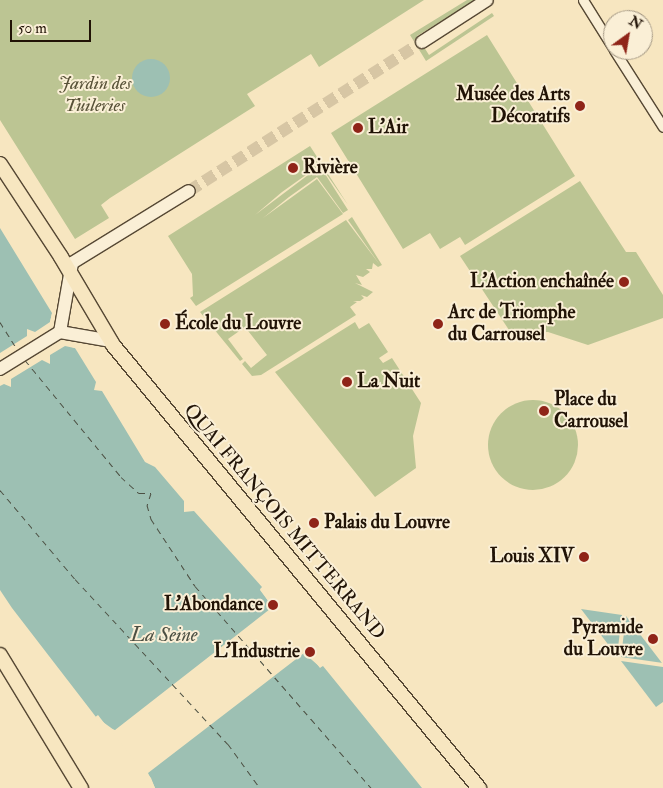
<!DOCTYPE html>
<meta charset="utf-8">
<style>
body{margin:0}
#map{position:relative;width:663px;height:788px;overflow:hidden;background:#f7e6c0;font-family:"IM FELL Double Pica",serif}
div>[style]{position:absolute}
.green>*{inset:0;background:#bcc593}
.round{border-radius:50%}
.water>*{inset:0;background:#9dc0b3}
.pier>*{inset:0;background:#f7e6c0}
.ferry>*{height:1px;margin-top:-0.5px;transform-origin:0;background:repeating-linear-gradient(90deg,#4c5043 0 6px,transparent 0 11px)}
.secondary-tunnel>*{height:12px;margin-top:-6px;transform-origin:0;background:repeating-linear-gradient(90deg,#d7c6a4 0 12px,transparent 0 18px)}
.roads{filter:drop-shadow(1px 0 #564834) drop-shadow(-1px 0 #564834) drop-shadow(0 1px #564834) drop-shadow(0 -1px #564834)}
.street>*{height:9px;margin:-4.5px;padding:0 4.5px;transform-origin:4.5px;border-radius:4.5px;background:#faefd6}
.secondary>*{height:12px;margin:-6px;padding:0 6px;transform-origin:6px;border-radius:6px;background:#faefd6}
.primary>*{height:14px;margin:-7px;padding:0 7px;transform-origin:7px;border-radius:7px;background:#f7e6c0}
.dots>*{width:14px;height:14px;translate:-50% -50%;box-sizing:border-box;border:2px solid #faefd6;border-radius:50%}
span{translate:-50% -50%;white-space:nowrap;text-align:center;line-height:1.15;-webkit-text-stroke:4px #faefd6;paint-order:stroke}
.park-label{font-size:19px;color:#575137;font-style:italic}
.poi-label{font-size:19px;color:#211306;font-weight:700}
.right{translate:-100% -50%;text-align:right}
.left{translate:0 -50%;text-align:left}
.street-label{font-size:19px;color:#211306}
.water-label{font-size:20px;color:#4c5043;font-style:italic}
.north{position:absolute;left:603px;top:10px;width:50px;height:50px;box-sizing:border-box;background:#faefd6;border:1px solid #a39783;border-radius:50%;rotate:32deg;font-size:14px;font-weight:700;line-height:20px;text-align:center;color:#211306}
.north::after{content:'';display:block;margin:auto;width:18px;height:22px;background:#8f2418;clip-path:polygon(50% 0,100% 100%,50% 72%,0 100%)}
.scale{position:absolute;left:10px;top:20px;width:81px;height:22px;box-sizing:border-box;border:2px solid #211306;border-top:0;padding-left:6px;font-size:15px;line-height:18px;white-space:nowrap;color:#211306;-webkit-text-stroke:4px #faefd6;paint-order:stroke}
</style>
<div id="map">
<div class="green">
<i style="clip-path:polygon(0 0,424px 0,319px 67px,311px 54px,247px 94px,255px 106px,110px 198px,101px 205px,109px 218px,75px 239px,0 120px)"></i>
<i style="clip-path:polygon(467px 0,476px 0,417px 36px,429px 55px,492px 13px,494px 16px,426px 61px,410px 35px)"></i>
<i style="clip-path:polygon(487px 35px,575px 176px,465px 245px,460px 237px,440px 249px,430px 233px,403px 249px,331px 133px)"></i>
<i style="clip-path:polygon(310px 146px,348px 205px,320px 165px,282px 192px,255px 215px,320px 166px,348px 210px,343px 213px,317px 177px,289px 197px,263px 218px,317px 179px,343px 214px,196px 306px,190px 298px,193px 296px,192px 274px,168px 236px)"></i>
<i style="clip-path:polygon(580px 181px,626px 252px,636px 252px,663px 295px,663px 318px,588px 345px,548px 332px,511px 333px,460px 256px)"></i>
<i style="clip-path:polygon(352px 217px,382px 265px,378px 267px,373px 263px,372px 269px,366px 269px,370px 272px,363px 277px,356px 275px,362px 285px,355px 283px,373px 292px,367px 297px,361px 295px,364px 298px,360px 301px,353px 301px,357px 302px,350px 307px,356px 315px,261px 375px,252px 376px,242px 364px,245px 361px,251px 368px,267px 355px,245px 327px,228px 339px,243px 359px,240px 361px,200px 312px,346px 220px,380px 265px,348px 220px)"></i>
<i style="clip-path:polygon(355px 322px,359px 329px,369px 323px,388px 352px,379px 358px,383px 363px,392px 358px,421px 403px,413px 436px,416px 468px,375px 497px,275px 372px)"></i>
<i class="round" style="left:488px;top:400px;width:90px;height:90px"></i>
</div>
<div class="water">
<i class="round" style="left:132px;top:59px;width:38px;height:38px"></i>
<i style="clip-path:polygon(0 228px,52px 313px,50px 322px,65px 345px,75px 348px,96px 382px,94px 390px,102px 391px,145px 462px,155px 467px,184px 501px,184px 512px,194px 511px,262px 587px,260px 590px,269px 602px,267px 604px,304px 653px,320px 667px,323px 666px,422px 788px,155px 788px,151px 778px,114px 730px,96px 717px,12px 608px,0 590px)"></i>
<i style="clip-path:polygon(581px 609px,622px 615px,617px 656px)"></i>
<i style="clip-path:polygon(626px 616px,662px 663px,663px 663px,621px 657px)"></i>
<i style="clip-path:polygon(621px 661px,663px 667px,663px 702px,656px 707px)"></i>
</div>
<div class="pier">
<i style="clip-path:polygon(53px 309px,53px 322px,67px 343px,79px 349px,65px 346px,50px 355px,50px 364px,42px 360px,11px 379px,11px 387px,4px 384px,0 386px,0 353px,27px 336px,27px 329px,35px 332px,50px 322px)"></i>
<i style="clip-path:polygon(264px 586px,263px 590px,272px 601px,272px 608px,306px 651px,325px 664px,320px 668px,310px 655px,304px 653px,148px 773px,155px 788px,152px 788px,148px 777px,112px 732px,94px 718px,98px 715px,108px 728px,115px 730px,270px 609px,269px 602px,260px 589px)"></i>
</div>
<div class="ferry">
<i style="left:0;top:322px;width:34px;rotate:58deg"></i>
<i style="left:25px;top:360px;width:151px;rotate:50.6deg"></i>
<i style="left:121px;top:477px;width:24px;rotate:42deg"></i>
<i style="left:139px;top:493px;width:12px"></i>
<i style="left:151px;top:493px;width:13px;rotate:108deg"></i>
<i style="left:147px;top:505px;width:15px;rotate:74deg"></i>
<i style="left:151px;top:519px;width:80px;rotate:56.7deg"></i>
<i style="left:195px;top:586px;width:268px;rotate:48.9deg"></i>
<i style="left:0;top:490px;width:116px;rotate:49.9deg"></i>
<i style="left:75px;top:579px;width:225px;rotate:47.2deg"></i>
<i style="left:228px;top:744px;width:54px;rotate:54deg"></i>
</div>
<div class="secondary-tunnel">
<i style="left:189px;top:191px;width:277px;rotate:-32.6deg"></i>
</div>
<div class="roads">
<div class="street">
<i style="left:583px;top:0;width:57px;rotate:58deg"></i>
<i style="left:614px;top:50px;width:91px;rotate:57.5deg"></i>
</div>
<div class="secondary">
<i style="left:422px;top:42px;width:77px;rotate:-32.9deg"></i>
<i style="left:60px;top:332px;width:70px;rotate:-80.1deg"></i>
<i style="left:72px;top:263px;width:137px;rotate:-31.6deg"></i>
<i style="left:0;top:369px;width:70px;rotate:-31.7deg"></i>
<i style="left:60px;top:332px;width:52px;rotate:10deg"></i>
</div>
<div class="primary">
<i style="left:0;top:164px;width:111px;rotate:56.7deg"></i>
<i style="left:61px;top:257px;width:102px;rotate:59.4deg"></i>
<i style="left:113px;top:345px;width:575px;rotate:50.44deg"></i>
<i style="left:0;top:655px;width:156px;rotate:58.7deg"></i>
</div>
</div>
<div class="dots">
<i style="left:580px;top:106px;background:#8f2418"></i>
<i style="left:358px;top:128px;background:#8f2418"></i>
<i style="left:293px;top:168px;background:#8f2418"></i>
<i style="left:624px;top:282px;background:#8f2418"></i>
<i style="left:165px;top:324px;background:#8f2418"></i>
<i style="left:438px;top:324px;background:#8f2418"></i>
<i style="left:347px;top:382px;background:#8f2418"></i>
<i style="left:544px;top:411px;background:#8f2418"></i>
<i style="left:314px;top:523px;background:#8f2418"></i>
<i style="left:584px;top:557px;background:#8f2418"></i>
<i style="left:273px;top:605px;background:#8f2418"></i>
<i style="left:653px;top:639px;background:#8f2418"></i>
<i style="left:310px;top:652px;background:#8f2418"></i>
</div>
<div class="park-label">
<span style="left:95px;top:95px">Jardin des<br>Tuileries</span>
</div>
<div class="poi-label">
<span class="right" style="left:570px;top:106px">Musée des Arts<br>Décoratifs</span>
<span class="left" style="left:368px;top:128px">L'Air</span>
<span class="left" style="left:303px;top:168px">Rivière</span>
<span class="right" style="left:614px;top:282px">L'Action enchaînée</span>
<span class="left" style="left:448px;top:324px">Arc de Triomphe<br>du Carrousel</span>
<span class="left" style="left:175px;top:324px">École du Louvre</span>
<span class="left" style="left:357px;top:382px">La Nuit</span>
<span class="left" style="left:554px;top:411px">Place du<br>Carrousel</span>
<span class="left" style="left:324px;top:523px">Palais du Louvre</span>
<span class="right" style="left:574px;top:557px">Louis XIV</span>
<span class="right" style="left:263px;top:605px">L'Abondance</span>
<span class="right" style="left:643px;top:639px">Pyramide<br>du Louvre</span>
<span class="right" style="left:300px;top:652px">L'Industrie</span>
</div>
<div class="street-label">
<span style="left:284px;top:522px;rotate:50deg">QUAI FRANÇOIS MITTERRAND</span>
</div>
<div class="water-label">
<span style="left:164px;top:634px">La Seine</span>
</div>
<div class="north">N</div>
<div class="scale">50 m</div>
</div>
